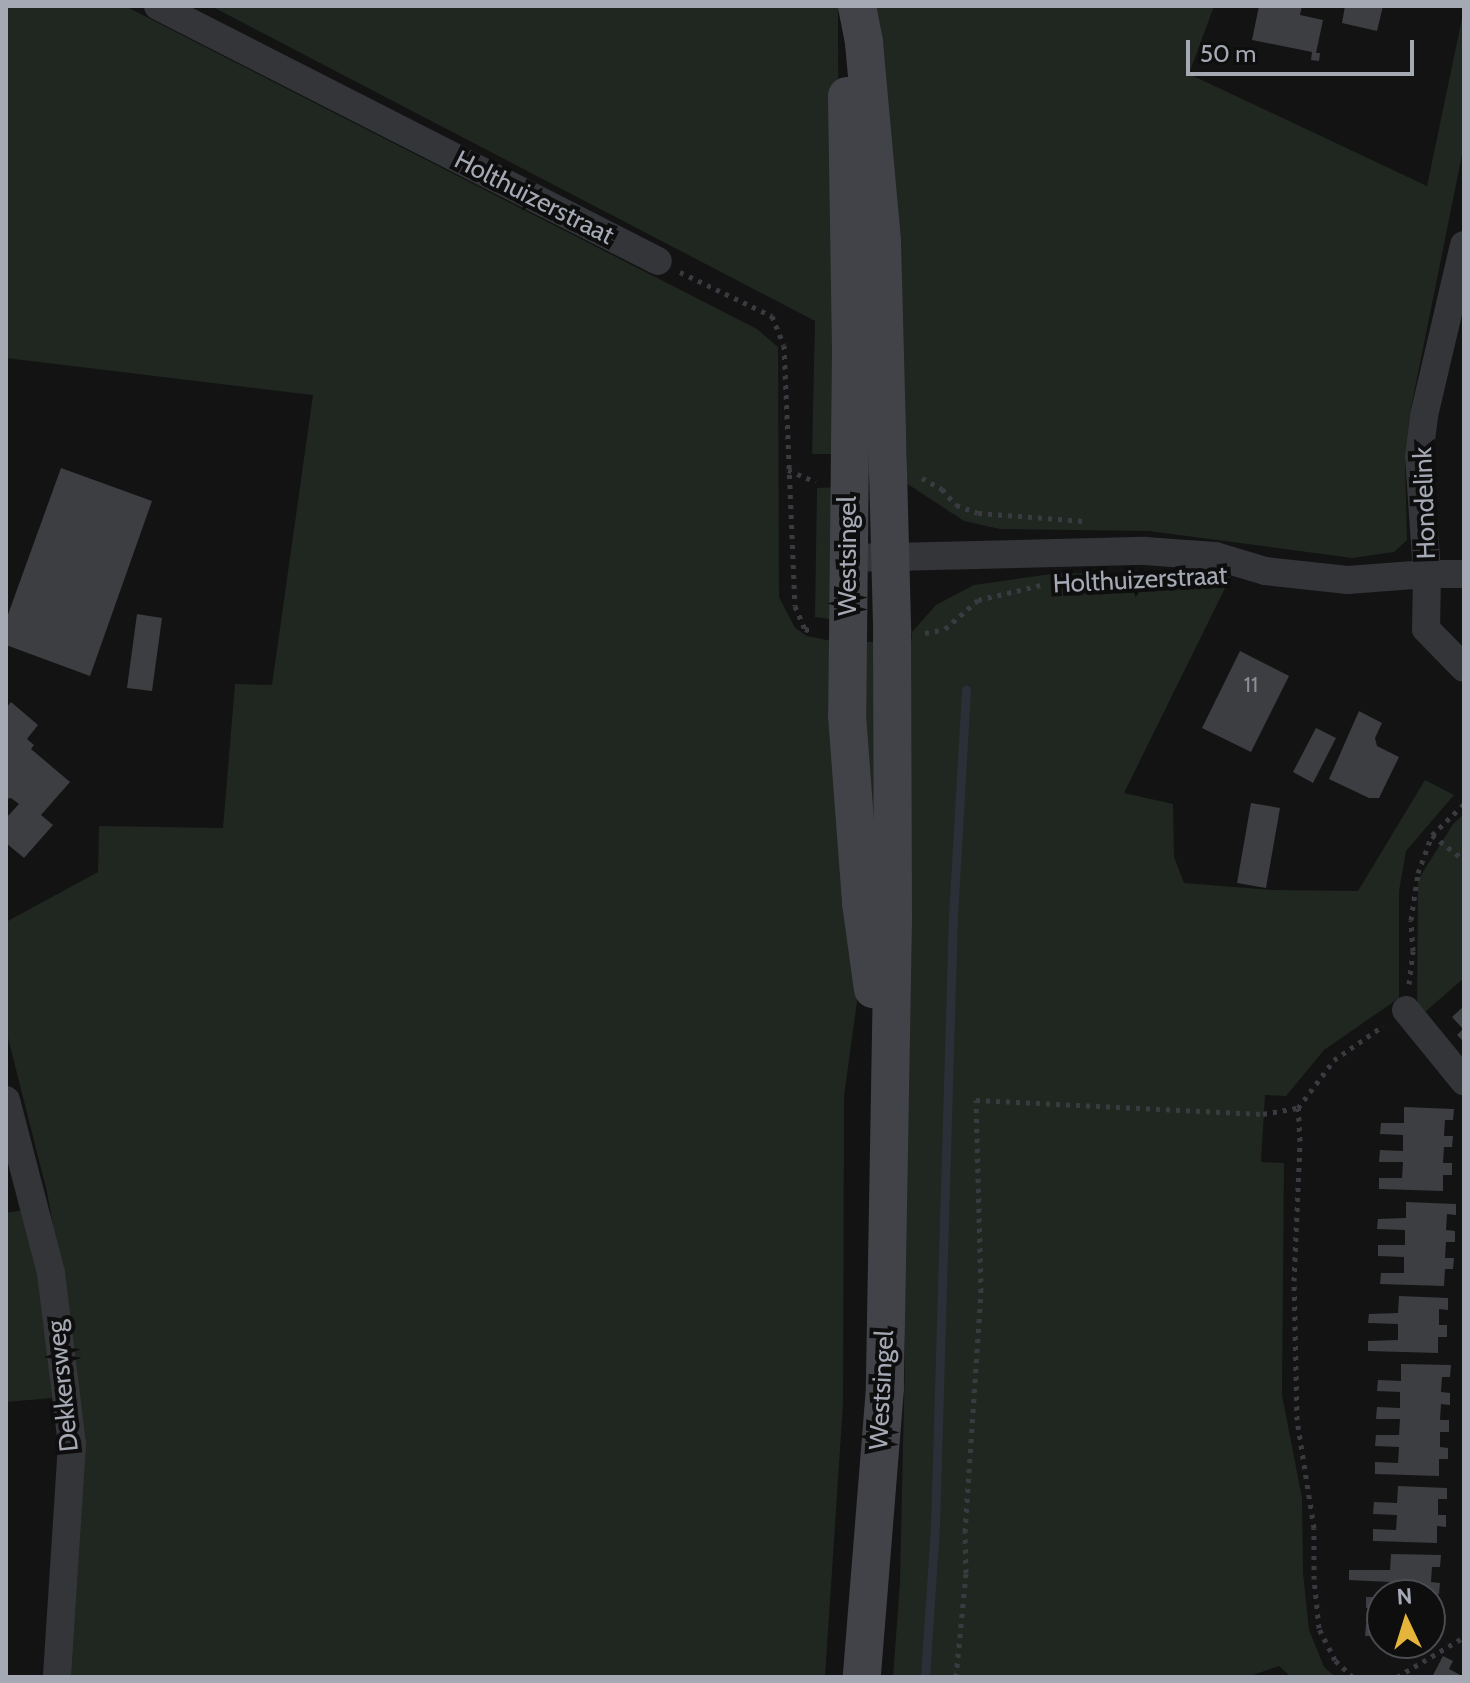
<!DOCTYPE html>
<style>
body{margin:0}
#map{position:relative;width:1470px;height:1683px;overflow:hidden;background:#131314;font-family:Cabin,sans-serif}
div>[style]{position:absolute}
.green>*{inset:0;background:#1f2720}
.stream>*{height:9px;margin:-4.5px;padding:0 4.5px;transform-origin:4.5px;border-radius:4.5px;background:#2a3037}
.building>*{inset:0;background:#3d3e41}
.path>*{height:5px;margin-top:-2.5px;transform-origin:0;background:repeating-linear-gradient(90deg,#3a3b40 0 4px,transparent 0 10px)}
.minor>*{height:28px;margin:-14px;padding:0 14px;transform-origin:14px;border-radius:14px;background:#343539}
.secondary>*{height:38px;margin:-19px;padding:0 19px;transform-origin:19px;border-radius:19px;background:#424349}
span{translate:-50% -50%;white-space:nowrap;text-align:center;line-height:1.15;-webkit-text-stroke:8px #0e0e0f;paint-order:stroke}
.number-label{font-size:22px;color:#8b8e97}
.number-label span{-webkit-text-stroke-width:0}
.street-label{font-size:26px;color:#a5a9b4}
.frame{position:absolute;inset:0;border:8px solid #a5a9b4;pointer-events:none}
.north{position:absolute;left:1366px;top:1579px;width:80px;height:80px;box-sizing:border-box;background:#0e0e0f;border:2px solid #4a4c51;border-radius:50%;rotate:356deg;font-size:22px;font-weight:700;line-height:32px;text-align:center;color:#a5a9b4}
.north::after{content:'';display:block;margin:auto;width:28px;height:36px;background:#e4b43b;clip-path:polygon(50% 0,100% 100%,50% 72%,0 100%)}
.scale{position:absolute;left:1186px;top:40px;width:228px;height:36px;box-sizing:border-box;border:4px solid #a5a9b4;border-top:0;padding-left:10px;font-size:24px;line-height:28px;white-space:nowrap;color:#a5a9b4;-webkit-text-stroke:6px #0e0e0f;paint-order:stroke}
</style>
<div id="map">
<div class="green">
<i style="clip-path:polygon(6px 6px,125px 6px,757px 329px,778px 347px,779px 597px,795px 628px,807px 636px,837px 642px,861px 973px,844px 1096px,843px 1404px,825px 1677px,65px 1677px,61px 1270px,47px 1192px,6px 1030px,6px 922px,98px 872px,99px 826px,223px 828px,235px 684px,272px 685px,313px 395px,6px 358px)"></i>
<i style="clip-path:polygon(211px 6px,838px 6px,839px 454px,812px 454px,815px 321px)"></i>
<i style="clip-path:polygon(873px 6px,1214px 6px,1189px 74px,1427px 186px,1464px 9px,1464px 145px,1410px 413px,1405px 458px,1407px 540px,1394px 552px,1352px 558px,1149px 531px,1000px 529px,964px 521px,906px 483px,907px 453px)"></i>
<i style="clip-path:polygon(840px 487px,837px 620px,815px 617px,817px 488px)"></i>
<i style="clip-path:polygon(1058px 573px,1231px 576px,1124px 793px,1173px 804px,1174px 857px,1184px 883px,1273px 890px,1358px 891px,1425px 780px,1454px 795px,1406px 851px,1399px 891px,1399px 998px,1324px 1050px,1286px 1096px,1265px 1095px,1261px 1162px,1284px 1163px,1282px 1395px,1302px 1498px,1303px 1573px,1309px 1630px,1324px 1667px,1336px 1677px,1291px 1677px,1279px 1666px,1247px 1677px,893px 1677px,900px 1582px,905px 1358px,901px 988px,907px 688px,912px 632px,936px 605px,974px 585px)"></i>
<i style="clip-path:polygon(855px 642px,883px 642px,881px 939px)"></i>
<i style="clip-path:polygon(1464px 814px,1464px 978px,1417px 1019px,1418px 880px,1453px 824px)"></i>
<i style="clip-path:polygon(23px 1210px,43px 1292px,52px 1398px,6px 1402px,6px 1213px)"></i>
</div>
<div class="stream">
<i style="left:925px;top:1677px;width:151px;rotate:-86.2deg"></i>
<i style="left:935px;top:1526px;width:610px;rotate:-88.31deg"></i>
<i style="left:953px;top:916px;width:227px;rotate:-86.7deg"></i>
</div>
<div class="building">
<i style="clip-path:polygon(1259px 6px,1302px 6px,1300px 15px,1323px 20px,1316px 53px,1320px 53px,1319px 61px,1311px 60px,1312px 52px,1252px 40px)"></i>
<i style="clip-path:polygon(1345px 6px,1383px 6px,1377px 31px,1342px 23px)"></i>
<i style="clip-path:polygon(61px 468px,152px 501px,90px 676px,6px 645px,6px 620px)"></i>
<i style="clip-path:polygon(137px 614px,162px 618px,152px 691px,127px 688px)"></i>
<i style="clip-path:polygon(1240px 651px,1289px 676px,1251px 752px,1202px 728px)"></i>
<i style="clip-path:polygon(11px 702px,38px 725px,27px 739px,34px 745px,31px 749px,70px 782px,41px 815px,53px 825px,24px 858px,6px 843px,6px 818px,19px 804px,11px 798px,6px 799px,6px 708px)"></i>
<i style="clip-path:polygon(1359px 711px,1382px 723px,1375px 738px,1377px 746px,1399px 757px,1379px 798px,1369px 798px,1329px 779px)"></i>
<i style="clip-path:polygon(1316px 728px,1336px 738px,1313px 783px,1293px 772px)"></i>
<i style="clip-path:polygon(1251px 803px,1280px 808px,1266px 888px,1237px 883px)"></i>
<i style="clip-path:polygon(1464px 1006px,1464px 1042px,1457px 1035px,1463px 1029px,1452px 1017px)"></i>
<i style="clip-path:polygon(1404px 1107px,1454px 1109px,1453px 1120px,1445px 1120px,1444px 1136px,1453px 1136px,1452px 1147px,1444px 1147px,1443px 1163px,1452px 1163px,1452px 1175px,1443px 1175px,1443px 1191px,1379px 1189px,1379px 1178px,1402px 1178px,1403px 1162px,1379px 1162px,1380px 1150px,1403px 1151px,1403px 1135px,1380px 1134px,1381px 1123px,1404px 1123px)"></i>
<i style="clip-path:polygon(1406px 1202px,1456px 1204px,1456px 1215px,1447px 1214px,1446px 1230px,1455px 1231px,1455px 1242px,1446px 1242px,1445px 1258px,1454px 1258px,1453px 1269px,1445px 1269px,1444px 1286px,1380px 1284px,1381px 1273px,1404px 1273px,1404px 1257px,1378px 1256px,1378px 1245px,1405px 1245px,1405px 1230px,1377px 1229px,1378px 1219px,1406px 1218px)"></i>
<i style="clip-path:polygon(1399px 1296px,1448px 1298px,1448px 1310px,1439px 1309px,1439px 1325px,1447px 1325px,1447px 1337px,1438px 1337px,1438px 1353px,1368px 1351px,1368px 1341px,1398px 1340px,1398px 1324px,1368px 1323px,1369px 1314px,1398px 1313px)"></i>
<i style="clip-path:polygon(1401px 1364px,1451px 1365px,1450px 1377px,1442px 1377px,1441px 1392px,1450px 1393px,1450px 1405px,1441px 1404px,1440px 1420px,1449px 1420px,1449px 1432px,1440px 1432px,1440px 1447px,1448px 1448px,1448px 1459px,1439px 1459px,1439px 1476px,1375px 1474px,1375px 1462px,1398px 1463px,1399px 1447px,1375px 1446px,1376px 1435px,1399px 1435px,1400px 1419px,1376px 1419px,1377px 1407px,1400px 1408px,1400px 1392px,1377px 1391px,1378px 1380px,1401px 1381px)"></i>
<i style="clip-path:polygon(1398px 1486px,1447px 1488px,1447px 1499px,1438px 1499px,1438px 1515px,1446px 1515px,1446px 1527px,1437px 1526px,1437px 1543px,1373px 1541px,1373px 1529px,1396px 1530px,1397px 1515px,1373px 1514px,1374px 1502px,1397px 1503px)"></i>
<i style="clip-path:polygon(1391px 1554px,1441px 1555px,1440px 1567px,1432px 1567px,1431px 1582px,1440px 1583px,1439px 1594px,1390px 1595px,1390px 1582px,1349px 1580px,1349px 1570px,1390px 1570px)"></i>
<i style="clip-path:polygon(1366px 1597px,1382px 1597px,1382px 1609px,1366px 1608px)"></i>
<i style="clip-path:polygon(1366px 1624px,1382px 1625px,1382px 1636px,1365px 1636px)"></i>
<i style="clip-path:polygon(1443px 1656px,1453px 1661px,1449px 1669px,1464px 1677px,1432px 1677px)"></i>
</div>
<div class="path">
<i style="left:680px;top:272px;width:102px;rotate:25.6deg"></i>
<i style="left:772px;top:316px;width:31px;rotate:68deg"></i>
<i style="left:784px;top:345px;width:261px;rotate:87.6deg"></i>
<i style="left:795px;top:606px;width:25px;rotate:67deg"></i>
<i style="left:805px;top:629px;width:10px;rotate:17deg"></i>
<i style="left:788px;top:470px;width:30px;rotate:23deg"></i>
<i style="left:922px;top:478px;width:23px;rotate:29deg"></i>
<i style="left:942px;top:489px;width:21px;rotate:49deg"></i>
<i style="left:956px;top:505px;width:23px;rotate:20deg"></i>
<i style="left:978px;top:513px;width:106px;rotate:4.3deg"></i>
<i style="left:925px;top:633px;width:20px;rotate:-11deg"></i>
<i style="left:945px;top:629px;width:44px;rotate:-41.3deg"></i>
<i style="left:978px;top:600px;width:65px;rotate:-13.4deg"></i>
<i style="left:1432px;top:835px;width:41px;rotate:38deg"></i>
<i style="left:1409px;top:984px;width:33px;rotate:-83deg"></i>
<i style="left:1413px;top:951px;width:31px;rotate:-94deg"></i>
<i style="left:1411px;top:920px;width:48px;rotate:-81.5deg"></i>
<i style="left:1418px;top:873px;width:40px;rotate:-69.8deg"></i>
<i style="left:1432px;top:835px;width:45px;rotate:-44.1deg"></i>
<i style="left:956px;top:1677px;width:104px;rotate:-84.5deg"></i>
<i style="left:966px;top:1573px;width:41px;rotate:-91.4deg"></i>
<i style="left:965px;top:1532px;width:241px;rotate:-86.2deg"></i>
<i style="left:981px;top:1292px;width:192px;rotate:-91.5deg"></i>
<i style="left:976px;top:1100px;width:287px;rotate:2.8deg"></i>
<i style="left:1263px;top:1114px;width:36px;rotate:-10deg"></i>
<i style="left:1353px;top:1677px;width:25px;rotate:-137deg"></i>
<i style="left:1335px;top:1660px;width:36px;rotate:-117deg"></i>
<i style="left:1319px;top:1628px;width:49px;rotate:-95.8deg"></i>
<i style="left:1314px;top:1579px;width:51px;rotate:-90deg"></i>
<i style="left:1314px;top:1528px;width:109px;rotate:-98.9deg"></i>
<i style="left:1297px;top:1420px;width:139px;rotate:-91.2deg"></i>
<i style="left:1294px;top:1281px;width:140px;rotate:-87.5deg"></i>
<i style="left:1300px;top:1141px;width:33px;rotate:-93deg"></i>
<i style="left:1298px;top:1108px;width:60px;rotate:-53.1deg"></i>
<i style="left:1334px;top:1060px;width:60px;rotate:-34.8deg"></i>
<i style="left:1397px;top:1677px;width:78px;rotate:-30.8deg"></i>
</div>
<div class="minor">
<i style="left:158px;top:6px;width:561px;rotate:27.02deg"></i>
<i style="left:1464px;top:245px;width:176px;rotate:103.2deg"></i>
<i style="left:1424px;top:416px;width:40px;rotate:97.1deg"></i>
<i style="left:1419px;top:456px;width:118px;rotate:86.1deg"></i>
<i style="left:1427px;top:574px;width:37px"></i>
<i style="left:850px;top:558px;width:295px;rotate:-1.4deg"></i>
<i style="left:1145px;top:551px;width:70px;rotate:4.1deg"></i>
<i style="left:1215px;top:556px;width:52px;rotate:16.7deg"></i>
<i style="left:1265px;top:571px;width:83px;rotate:6.2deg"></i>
<i style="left:1348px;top:580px;width:79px;rotate:-4.3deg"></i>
<i style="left:1427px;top:574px;width:55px;rotate:91deg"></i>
<i style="left:1426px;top:629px;width:54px;rotate:45.7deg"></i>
<i style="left:1406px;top:1010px;width:92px;rotate:50.8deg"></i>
<i style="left:6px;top:1100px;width:179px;rotate:75.4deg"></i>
<i style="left:51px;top:1273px;width:172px;rotate:83deg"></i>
<i style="left:72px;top:1444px;width:233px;rotate:93.7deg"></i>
</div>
<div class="secondary">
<i style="left:857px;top:6px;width:38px;rotate:79deg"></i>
<i style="left:864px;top:43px;width:200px;rotate:84.8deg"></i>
<i style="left:882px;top:242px;width:391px;rotate:88.5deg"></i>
<i style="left:892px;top:633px;width:286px;rotate:89.8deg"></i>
<i style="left:893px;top:919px;width:469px;rotate:91deg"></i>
<i style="left:885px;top:1388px;width:290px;rotate:94.6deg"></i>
<i style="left:847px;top:96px;width:256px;rotate:89.1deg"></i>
<i style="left:851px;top:352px;width:363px;rotate:90.6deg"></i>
<i style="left:847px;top:715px;width:189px;rotate:85.7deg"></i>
<i style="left:861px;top:903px;width:87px;rotate:82.1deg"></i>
</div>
<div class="number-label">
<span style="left:1251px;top:685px">11</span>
</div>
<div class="street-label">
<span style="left:534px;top:198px;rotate:27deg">Holthuizerstraat</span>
<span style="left:1425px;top:503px;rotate:-92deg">Hondelink</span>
<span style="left:848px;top:556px;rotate:-90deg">Westsingel</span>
<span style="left:1140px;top:580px;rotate:-3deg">Holthuizerstraat</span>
<span style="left:63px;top:1386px;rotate:-96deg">Dekkersweg</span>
<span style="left:882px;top:1390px;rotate:-87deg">Westsingel</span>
</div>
<div class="frame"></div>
<div class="north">N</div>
<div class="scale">50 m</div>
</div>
